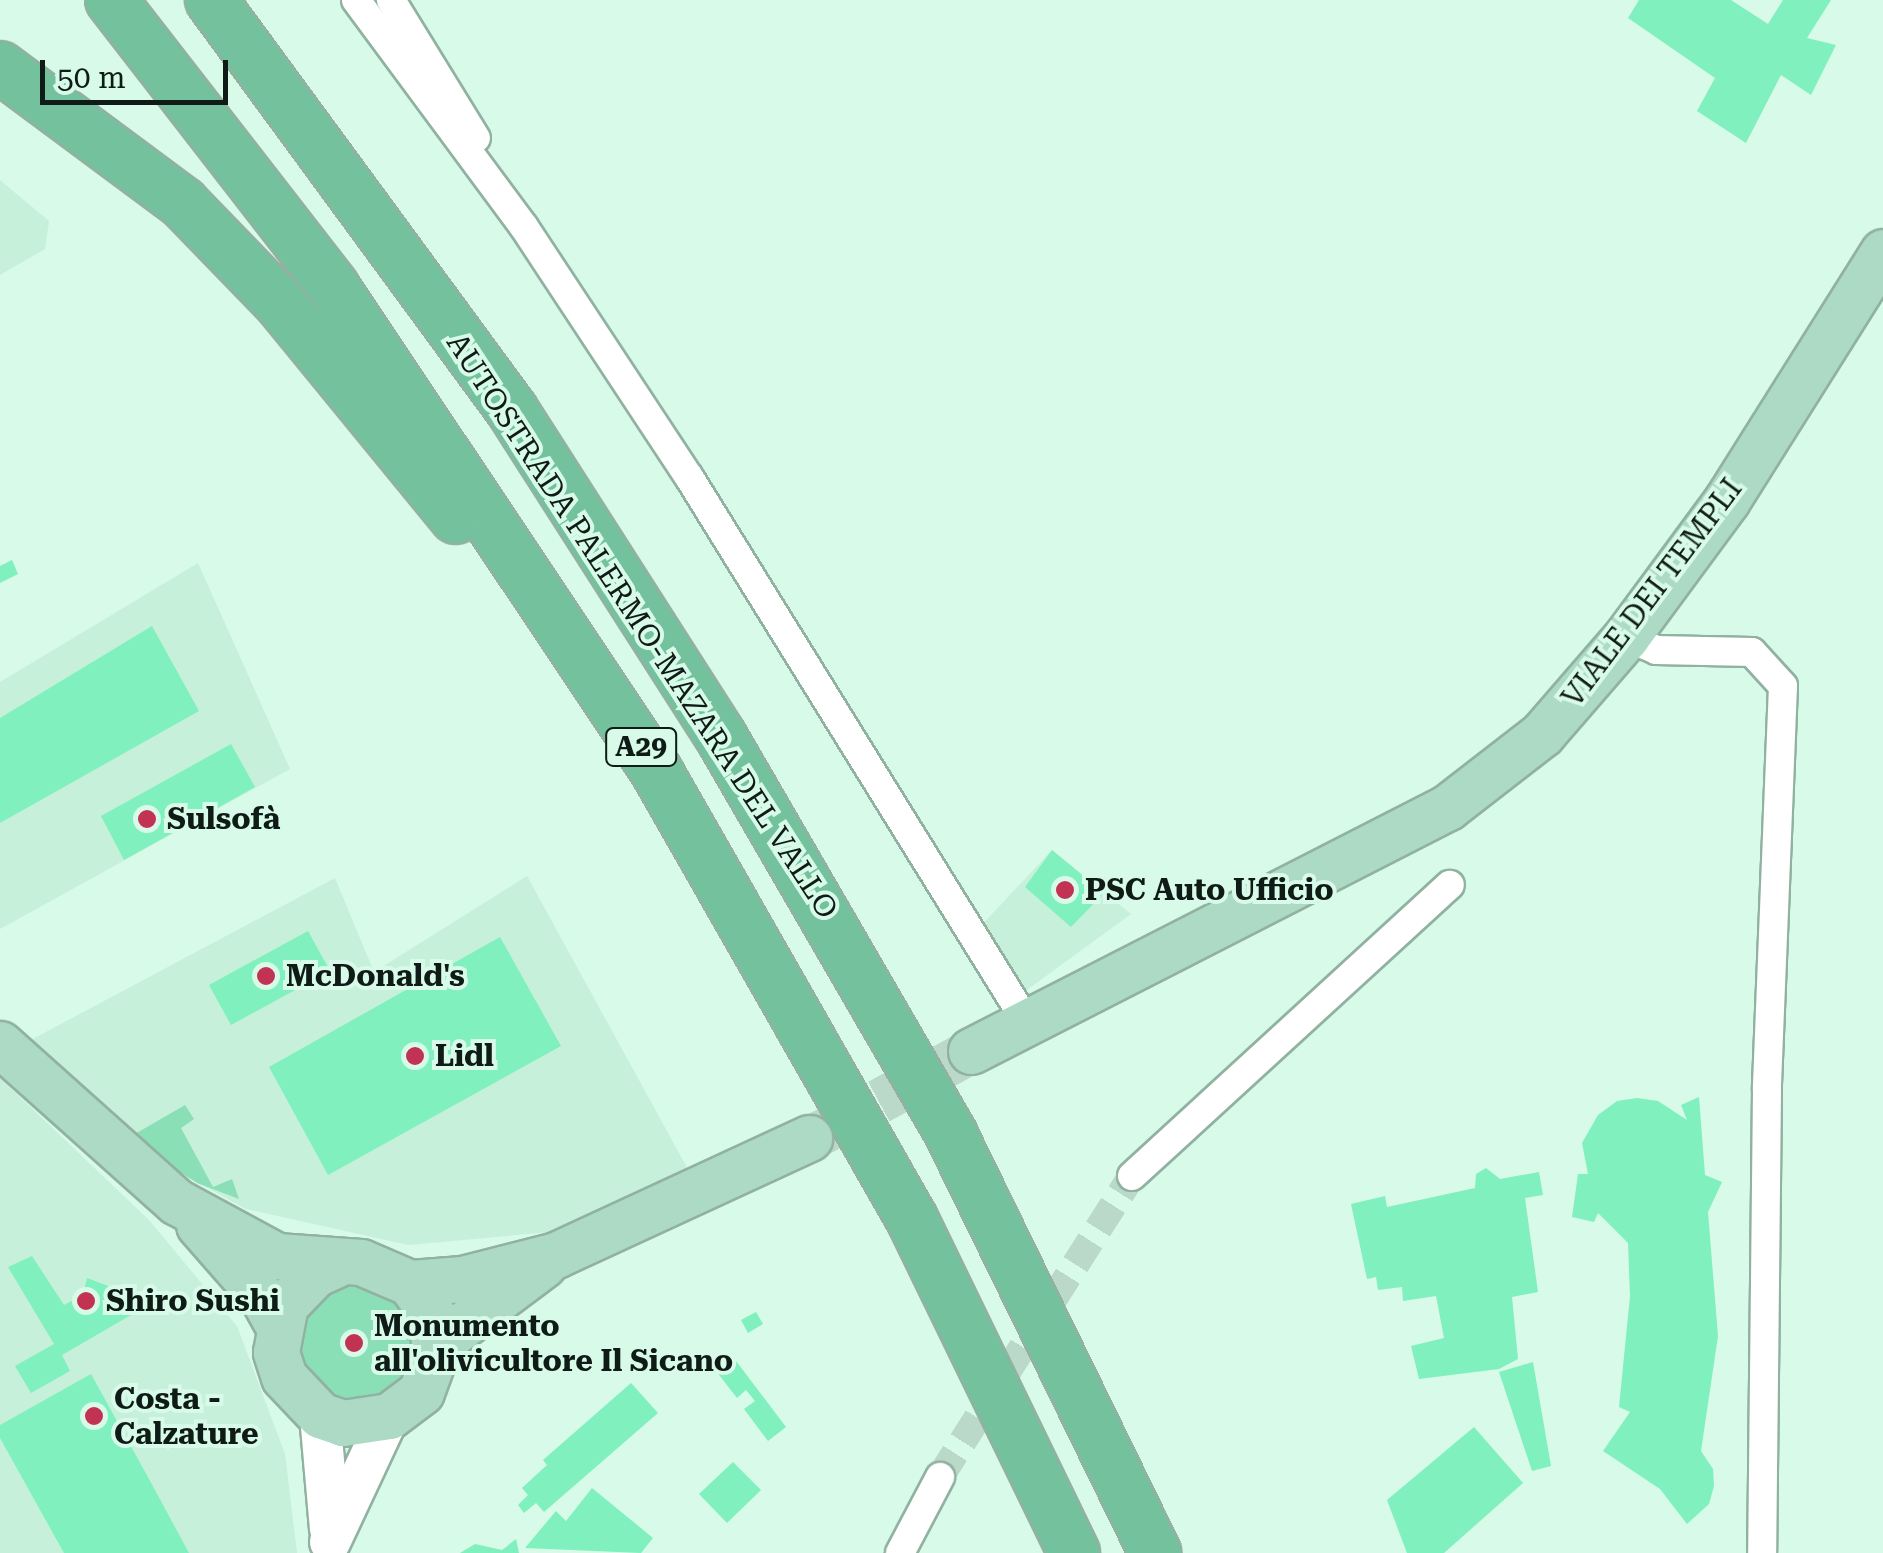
<!DOCTYPE html>
<meta charset="utf-8">
<style>
body{margin:0}
#map{position:relative;width:1883px;height:1553px;overflow:hidden;background:#d8fae8;font-family:"Roboto Serif",serif}
div>[style]{position:absolute}
.built>*{inset:0;background:#c6f0da}
.green>*{inset:0;background:#8bdfb7}
.round{border-radius:50%}
.building>*{inset:0;background:#7ff0be}
.minor-tunnel>*{height:28px;margin-top:-14px;transform-origin:0;background:repeating-linear-gradient(90deg,#bad9c8 0 28px,transparent 0 42px)}
.primary-tunnel>*{height:45px;margin-top:-22.5px;transform-origin:0;background:repeating-linear-gradient(90deg,#bad9c8 0 45px,transparent 0 67px)}
.roads{filter:drop-shadow(2px 0 #91b1a1) drop-shadow(-2px 0 #91b1a1) drop-shadow(0 2px #91b1a1) drop-shadow(0 -2px #91b1a1)}
.minor>*{height:28px;margin:-14px;padding:0 14px;transform-origin:14px;border-radius:14px;background:#fff}
.secondary>*{height:40px;margin:-20px;padding:0 20px;transform-origin:20px;border-radius:20px;background:#fff}
.primary>*{height:45px;margin:-22.5px;padding:0 22.5px;transform-origin:22.5px;border-radius:22.5px;background:#acdac4}
.motorway>*{height:50px;margin:-25px;padding:0 25px;transform-origin:25px;border-radius:25px;background:#74c19d}
.dots>*{width:28px;height:28px;translate:-50% -50%;box-sizing:border-box;border:5px solid #d8fae8;border-radius:50%}
span{translate:-50% -50%;white-space:nowrap;text-align:center;line-height:1.15;-webkit-text-stroke:8px #d8fae8;paint-order:stroke}
.shield-label span{padding:2px 8px;background:#d8fae8;border:2px solid;border-radius:8px;-webkit-text-stroke-width:0}
.shield-label{font-size:28px;color:#0f1b16;font-weight:700}
.street-label{font-size:30px;color:#0f1b16}
.poi-label{font-size:30px;color:#0f1b16;font-weight:700}
.left{translate:0 -50%;text-align:left}
.scale{position:absolute;left:40px;top:60px;width:188px;height:45px;box-sizing:border-box;border:5px solid #0f1b16;border-top:0;padding-left:12px;font-size:30px;line-height:35px;white-space:nowrap;color:#0f1b16;-webkit-text-stroke:8px #d8fae8;paint-order:stroke}
</style>
<div id="map">
<div class="built">
<i style="clip-path:polygon(0 180px,49px 221px,45px 249px,0 275px)"></i>
<i style="clip-path:polygon(198px 563px,290px 769px,0 929px,0 682px)"></i>
<i style="clip-path:polygon(1052px 850px,1131px 914px,1020px 995px,979px 928px)"></i>
<i style="clip-path:polygon(527px 876px,690px 1173px,550px 1232px,408px 1245px,246px 1209px,165px 1165px,29px 1041px,335px 878px,374px 972px)"></i>
<i style="clip-path:polygon(0 1078px,149px 1220px,237px 1326px,285px 1454px,297px 1553px,0 1553px)"></i>
</div>
<div class="green">
<i style="clip-path:polygon(185px 1105px,194px 1119px,181px 1128px,213px 1187px,232px 1179px,239px 1199px,197px 1183px,128px 1138px)"></i>
<i class="round" style="left:296px;top:1286px;width:116px;height:116px"></i>
</div>
<div class="building">
<i style="clip-path:polygon(1639px 0,1731px 0,1768px 24px,1783px 0,1831px 0,1807px 38px,1836px 45px,1811px 95px,1781px 75px,1746px 143px,1697px 111px,1715px 78px,1628px 18px)"></i>
<i style="clip-path:polygon(12px 560px,18px 574px,0 583px,0 566px)"></i>
<i style="clip-path:polygon(152px 626px,199px 711px,0 823px,0 718px)"></i>
<i style="clip-path:polygon(231px 744px,255px 787px,124px 860px,101px 816px)"></i>
<i style="clip-path:polygon(1052px 850px,1104px 893px,1071px 927px,1025px 887px)"></i>
<i style="clip-path:polygon(308px 931px,330px 971px,231px 1025px,209px 985px)"></i>
<i style="clip-path:polygon(500px 937px,561px 1046px,328px 1175px,269px 1067px)"></i>
<i style="clip-path:polygon(1699px 1097px,1705px 1175px,1722px 1182px,1708px 1212px,1718px 1336px,1701px 1451px,1713px 1469px,1714px 1486px,1709px 1504px,1687px 1524px,1660px 1489px,1603px 1451px,1630px 1412px,1619px 1407px,1630px 1296px,1628px 1243px,1598px 1213px,1594px 1222px,1572px 1217px,1578px 1174px,1588px 1174px,1582px 1143px,1598px 1115px,1617px 1101px,1637px 1098px,1658px 1101px,1687px 1120px,1681px 1105px)"></i>
<i style="clip-path:polygon(1486px 1168px,1500px 1179px,1539px 1172px,1543px 1195px,1525px 1198px,1538px 1292px,1512px 1297px,1518px 1359px,1499px 1369px,1419px 1379px,1411px 1346px,1444px 1338px,1436px 1296px,1403px 1301px,1402px 1287px,1378px 1290px,1376px 1277px,1367px 1279px,1351px 1204px,1385px 1196px,1387px 1207px,1475px 1188px,1476px 1174px)"></i>
<i style="clip-path:polygon(32px 1256px,64px 1305px,83px 1295px,87px 1278px,116px 1289px,131px 1315px,62px 1355px,70px 1371px,31px 1393px,15px 1366px,54px 1344px,8px 1267px)"></i>
<i style="clip-path:polygon(756px 1312px,763px 1324px,748px 1333px,741px 1320px)"></i>
<i style="clip-path:polygon(730px 1353px,786px 1427px,768px 1441px,744px 1409px,755px 1401px,746px 1390px,737px 1398px,713px 1367px)"></i>
<i style="clip-path:polygon(1533px 1362px,1551px 1466px,1532px 1471px,1499px 1372px)"></i>
<i style="clip-path:polygon(91px 1374px,149px 1479px,189px 1553px,64px 1553px,0 1438px,0 1425px)"></i>
<i style="clip-path:polygon(631px 1383px,658px 1413px,544px 1512px,536px 1503px,524px 1513px,518px 1505px,528px 1495px,522px 1488px,547px 1465px,543px 1460px)"></i>
<i style="clip-path:polygon(1474px 1427px,1523px 1483px,1444px 1553px,1407px 1553px,1387px 1500px)"></i>
<i style="clip-path:polygon(733px 1462px,761px 1490px,727px 1523px,699px 1494px)"></i>
<i style="clip-path:polygon(592px 1488px,653px 1538px,641px 1553px,525px 1548px,556px 1511px,566px 1521px)"></i>
<i style="clip-path:polygon(516px 1539px,519px 1553px,460px 1553px,475px 1544px,502px 1550px)"></i>
</div>
<div class="minor-tunnel">
<i style="left:940px;top:1477px;width:357px;rotate:-57.5deg"></i>
</div>
<div class="primary-tunnel">
<i style="left:820px;top:1133px;width:172px;rotate:-28.5deg"></i>
</div>
<div class="roads">
<div class="minor">
<i style="left:356px;top:0;width:282px;rotate:53.5deg"></i>
<i style="left:524px;top:227px;width:300px;rotate:56.6deg"></i>
<i style="left:689px;top:477px;width:640px;rotate:58.22deg"></i>
<i style="left:391px;top:0;width:162px;rotate:58.4deg"></i>
<i style="left:1626px;top:637px;width:33px;rotate:23deg"></i>
<i style="left:1656px;top:650px;width:96px;rotate:1.2deg"></i>
<i style="left:1752px;top:652px;width:46px;rotate:47.6deg"></i>
<i style="left:1783px;top:686px;width:404px;rotate:92.3deg"></i>
<i style="left:1767px;top:1090px;width:463px;rotate:90.6deg"></i>
<i style="left:1132px;top:1176px;width:431px;rotate:-42.5deg"></i>
<i style="left:900px;top:1553px;width:86px;rotate:-62.2deg"></i>
</div>
<div class="secondary">
<i style="left:320px;top:1415px;width:114px;rotate:85deg"></i>
<i style="left:330px;top:1542px;width:139px;rotate:-64.9deg"></i>
</div>
<div class="primary">
<i style="left:0;top:1044px;width:237px;rotate:41.8deg"></i>
<i style="left:177px;top:1202px;width:114px;rotate:28.4deg"></i>
<i style="left:277px;top:1256px;width:84px;rotate:4.1deg"></i>
<i style="left:361px;top:1262px;width:53px;rotate:23.2deg"></i>
<i style="left:410px;top:1283px;width:39px;rotate:55deg"></i>
<i style="left:432px;top:1315px;width:39px;rotate:86deg"></i>
<i style="left:435px;top:1354px;width:40px;rotate:110.2deg"></i>
<i style="left:421px;top:1392px;width:40px;rotate:143deg"></i>
<i style="left:389px;top:1416px;width:47px;rotate:171.3deg"></i>
<i style="left:343px;top:1423px;width:24px;rotate:-161deg"></i>
<i style="left:320px;top:1415px;width:52px;rotate:-133.5deg"></i>
<i style="left:284px;top:1377px;width:26px;rotate:-108deg"></i>
<i style="left:276px;top:1352px;width:48px;rotate:-79.2deg"></i>
<i style="left:285px;top:1305px;width:43px;rotate:-45.9deg"></i>
<i style="left:315px;top:1274px;width:22px;rotate:-24deg"></i>
<i style="left:971px;top:1051px;width:536px;rotate:-27.09deg"></i>
<i style="left:1448px;top:807px;width:119px;rotate:-37.8deg"></i>
<i style="left:1542px;top:734px;width:128px;rotate:-49.1deg"></i>
<i style="left:1626px;top:637px;width:170px;rotate:-53.6deg"></i>
<i style="left:1727px;top:500px;width:293px;rotate:-57.8deg"></i>
<i style="left:199px;top:1225px;width:97px;rotate:48.8deg"></i>
<i style="left:263px;top:1298px;width:31px;rotate:61deg"></i>
<i style="left:410px;top:1283px;width:52px;rotate:-4.4deg"></i>
<i style="left:462px;top:1279px;width:97px;rotate:-14.3deg"></i>
<i style="left:556px;top:1255px;width:279px;rotate:-24.8deg"></i>
<i style="left:435px;top:1354px;width:27px;rotate:-51deg"></i>
<i style="left:452px;top:1333px;width:114px;rotate:-36.8deg"></i>
</div>
<div class="motorway">
<i style="left:111px;top:0;width:364px;rotate:52.2deg"></i>
<i style="left:334px;top:288px;width:582px;rotate:56.28deg"></i>
<i style="left:657px;top:772px;width:515px;rotate:60.3deg"></i>
<i style="left:912px;top:1219px;width:371px;rotate:64.1deg"></i>
<i style="left:211px;top:0;width:509px;rotate:53.72deg"></i>
<i style="left:512px;top:410px;width:386px;rotate:57.4deg"></i>
<i style="left:720px;top:735px;width:463px;rotate:59.9deg"></i>
<i style="left:952px;top:1136px;width:464px;rotate:64deg"></i>
<i style="left:0;top:67px;width:228px;rotate:36.6deg"></i>
<i style="left:183px;top:203px;width:138px;rotate:45.9deg"></i>
<i style="left:279px;top:302px;width:279px;rotate:50.7deg"></i>
</div>
</div>
<div class="dots">
<i style="left:147px;top:819px;background:#c23252"></i>
<i style="left:1065px;top:890px;background:#c23252"></i>
<i style="left:266px;top:976px;background:#c23252"></i>
<i style="left:415px;top:1056px;background:#c23252"></i>
<i style="left:86px;top:1301px;background:#c23252"></i>
<i style="left:354px;top:1343px;background:#c23252"></i>
<i style="left:94px;top:1416px;background:#c23252"></i>
</div>
<div class="shield-label">
<span style="left:641px;top:747px">A29</span>
</div>
<div class="street-label">
<span style="left:1652px;top:593px;rotate:-53deg">VIALE DEI TEMPLI</span>
<span style="left:642px;top:626px;rotate:57deg">AUTOSTRADA PALERMO-MAZARA DEL VALLO</span>
</div>
<div class="poi-label">
<span class="left" style="left:167px;top:819px">Sulsofà</span>
<span class="left" style="left:1085px;top:890px">PSC Auto Ufficio</span>
<span class="left" style="left:286px;top:976px">McDonald's</span>
<span class="left" style="left:435px;top:1056px">Lidl</span>
<span class="left" style="left:106px;top:1301px">Shiro Sushi</span>
<span class="left" style="left:374px;top:1343px">Monumento<br>all'olivicultore Il Sicano</span>
<span class="left" style="left:114px;top:1416px">Costa -<br>Calzature</span>
</div>
<div class="scale">50 m</div>
</div>
